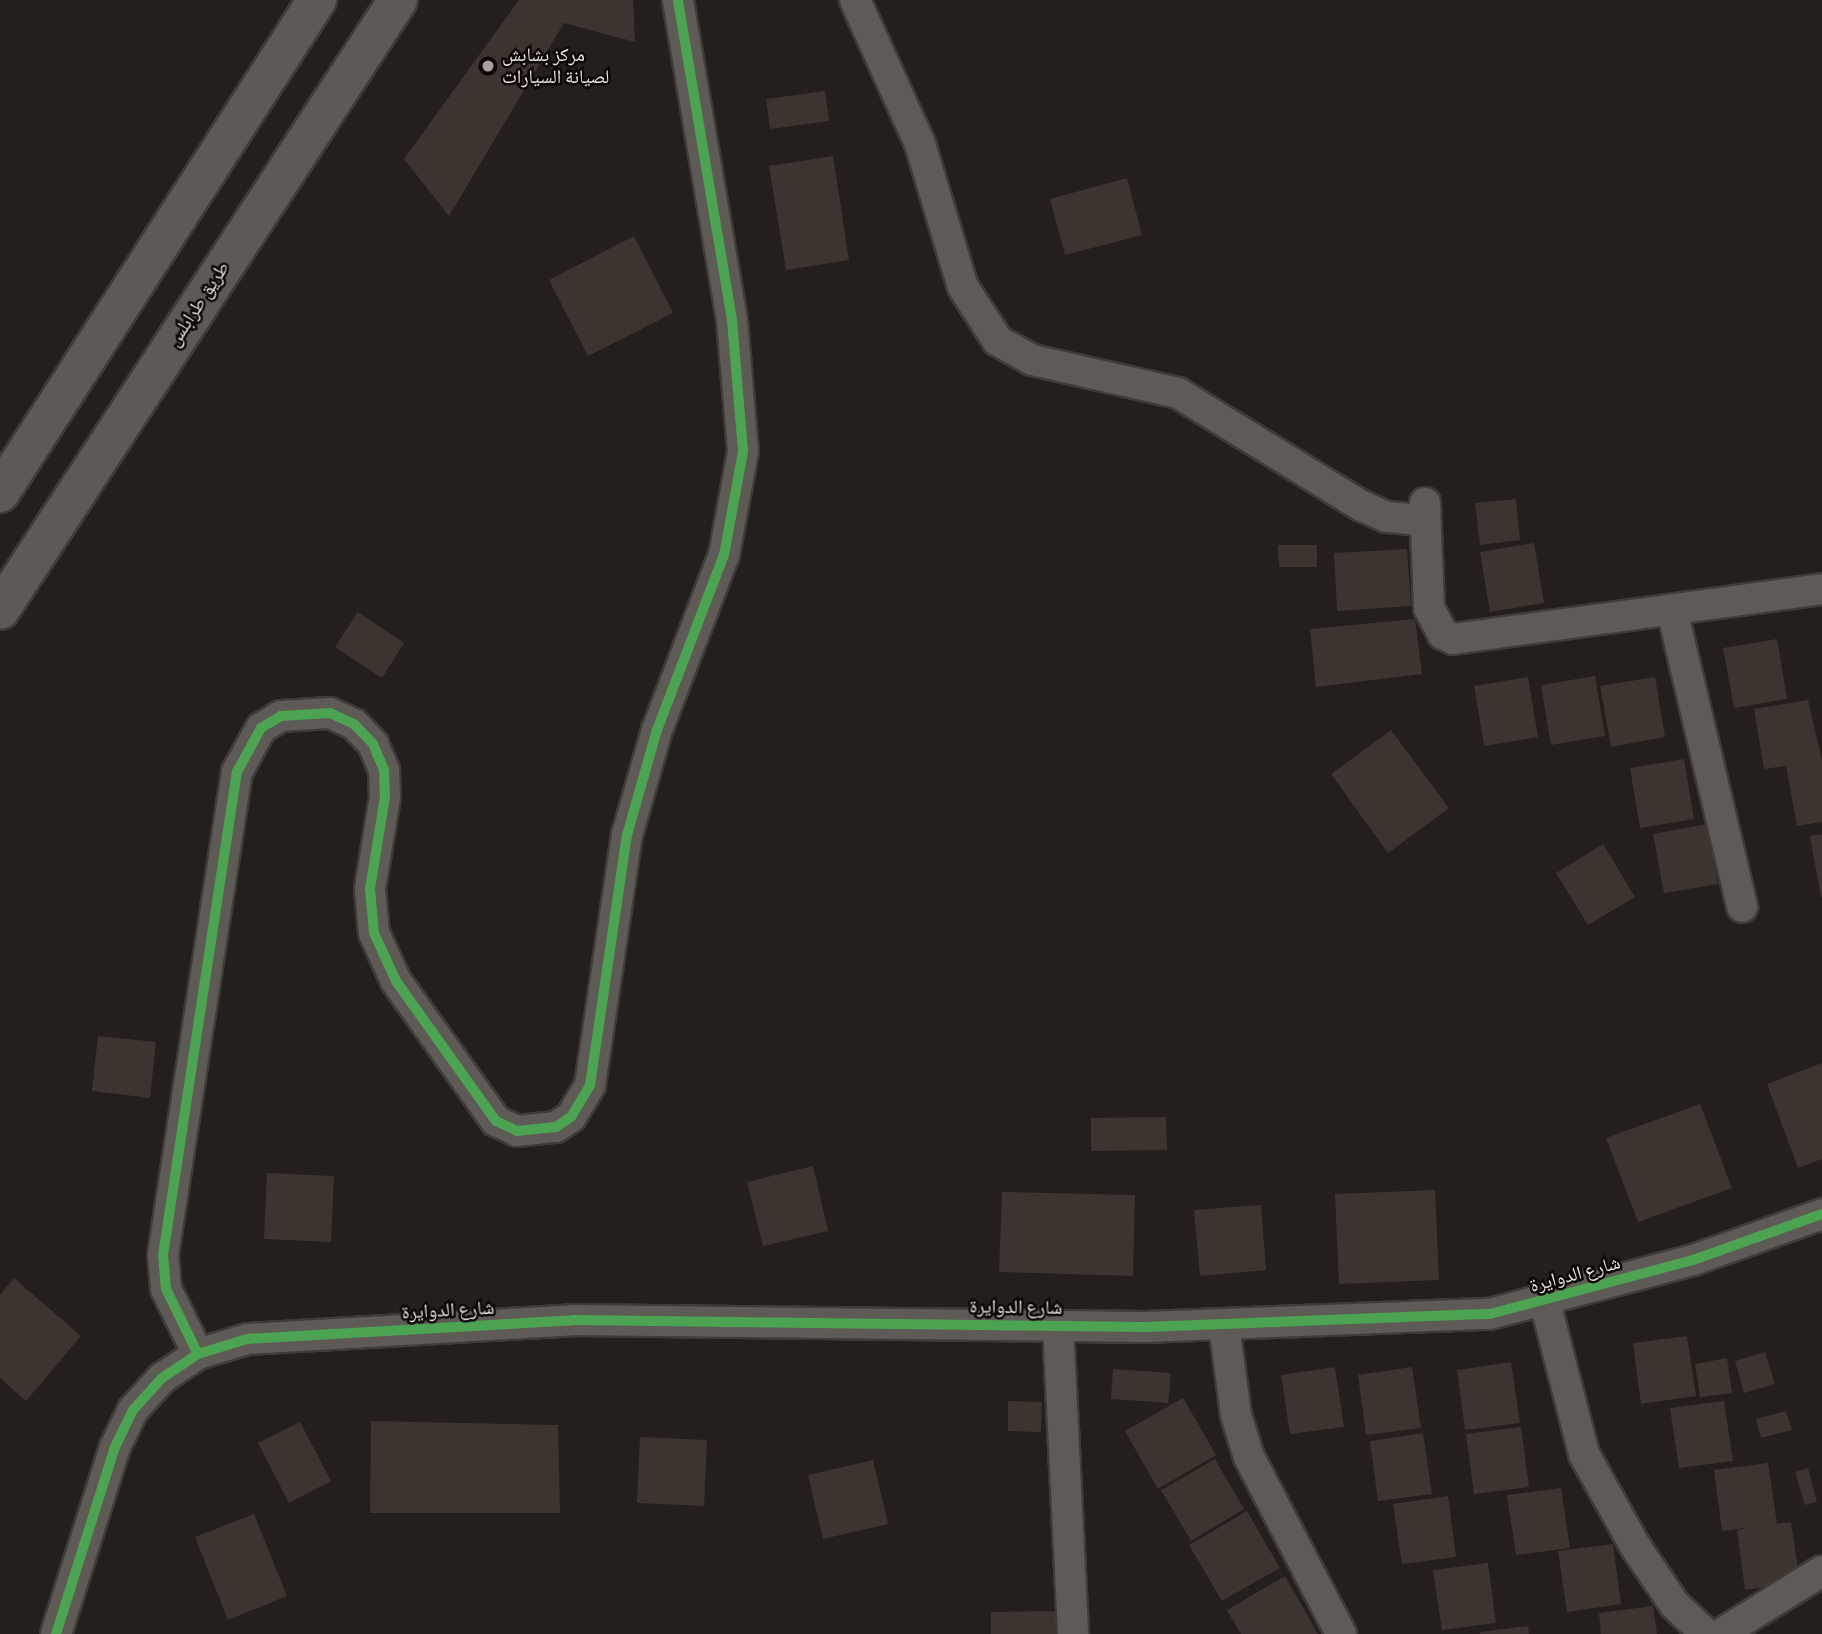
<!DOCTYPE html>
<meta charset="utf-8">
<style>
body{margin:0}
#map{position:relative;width:1822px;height:1634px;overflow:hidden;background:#241e1c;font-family:Manrope,"Noto Naskh Arabic",sans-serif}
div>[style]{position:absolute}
.building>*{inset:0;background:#3d3430}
.roads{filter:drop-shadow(2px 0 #3f3b39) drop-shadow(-2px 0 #3f3b39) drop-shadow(0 2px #3f3b39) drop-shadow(0 -2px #3f3b39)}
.minor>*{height:30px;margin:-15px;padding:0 15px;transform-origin:15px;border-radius:15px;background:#5e5a55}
.trunk>*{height:38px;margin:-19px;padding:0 19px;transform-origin:19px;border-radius:19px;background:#5e5954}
.cycleway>*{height:10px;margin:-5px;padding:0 5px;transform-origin:5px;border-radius:5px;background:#4ca352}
.dots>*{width:19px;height:19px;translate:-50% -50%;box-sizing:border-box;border:4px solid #0d0806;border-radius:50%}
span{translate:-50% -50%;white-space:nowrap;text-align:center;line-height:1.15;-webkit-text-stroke:5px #0d0806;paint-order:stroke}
.poi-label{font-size:19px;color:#ede6e2}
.left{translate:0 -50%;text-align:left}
.street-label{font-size:19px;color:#ede6e2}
</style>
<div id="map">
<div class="building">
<i style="clip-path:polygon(519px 0,633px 0,635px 42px,564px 23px,449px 216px,404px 159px)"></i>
<i style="clip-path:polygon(825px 91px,829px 121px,770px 129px,766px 99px)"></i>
<i style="clip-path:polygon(833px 156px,849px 260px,786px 270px,769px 166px)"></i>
<i style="clip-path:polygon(1127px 178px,1142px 235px,1065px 255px,1050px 199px)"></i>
<i style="clip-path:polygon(634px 236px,673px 313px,588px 356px,549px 280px)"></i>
<i style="clip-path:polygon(1516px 499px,1520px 540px,1480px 545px,1475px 503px)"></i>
<i style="clip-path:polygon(1534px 543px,1544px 603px,1490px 612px,1480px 552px)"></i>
<i style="clip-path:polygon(1278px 545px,1317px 545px,1317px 567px,1279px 567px)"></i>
<i style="clip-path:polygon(1407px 549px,1411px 606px,1337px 611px,1334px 553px)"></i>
<i style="clip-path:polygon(358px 612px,404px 643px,382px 678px,335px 647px)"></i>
<i style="clip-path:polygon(1415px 619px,1422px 674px,1316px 687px,1310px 629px)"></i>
<i style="clip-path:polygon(1777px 639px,1787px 699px,1734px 708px,1723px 648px)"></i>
<i style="clip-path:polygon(1595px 676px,1605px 736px,1551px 745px,1541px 685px)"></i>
<i style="clip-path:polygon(1528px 677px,1538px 737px,1484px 746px,1474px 686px)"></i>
<i style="clip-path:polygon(1655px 677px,1665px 737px,1611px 747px,1600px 686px)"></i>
<i style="clip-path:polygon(1808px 700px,1822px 760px,1822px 822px,1797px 826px,1786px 766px,1764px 769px,1754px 709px)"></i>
<i style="clip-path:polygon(1391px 730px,1449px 808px,1388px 853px,1331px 774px)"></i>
<i style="clip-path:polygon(1684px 759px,1694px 819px,1640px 828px,1630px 768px)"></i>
<i style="clip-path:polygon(1707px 824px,1718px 884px,1664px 893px,1653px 834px)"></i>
<i style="clip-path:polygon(1822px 834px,1822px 897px,1821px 897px,1810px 836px)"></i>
<i style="clip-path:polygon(1603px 844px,1635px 897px,1588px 925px,1556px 873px)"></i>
<i style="clip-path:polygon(98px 1036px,156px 1042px,150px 1098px,92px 1091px)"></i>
<i style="clip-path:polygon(1822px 1063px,1822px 1159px,1798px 1168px,1767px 1084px)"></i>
<i style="clip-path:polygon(1700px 1104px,1732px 1188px,1638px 1222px,1606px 1138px)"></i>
<i style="clip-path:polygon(1166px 1117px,1167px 1150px,1091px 1151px,1091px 1118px)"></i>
<i style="clip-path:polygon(813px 1166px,828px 1231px,763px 1246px,747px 1182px)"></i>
<i style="clip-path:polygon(267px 1173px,334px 1176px,331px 1242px,264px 1239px)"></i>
<i style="clip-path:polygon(1435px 1190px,1439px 1280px,1339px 1284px,1335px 1194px)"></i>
<i style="clip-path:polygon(1002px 1192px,1135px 1195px,1133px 1276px,999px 1272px)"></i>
<i style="clip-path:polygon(1261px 1205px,1266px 1270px,1200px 1276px,1194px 1210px)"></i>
<i style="clip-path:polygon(14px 1278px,81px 1336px,26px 1401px,0 1378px,0 1295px)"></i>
<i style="clip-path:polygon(1687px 1336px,1696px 1396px,1641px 1404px,1633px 1343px)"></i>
<i style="clip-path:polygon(1765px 1352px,1775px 1384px,1744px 1393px,1735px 1361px)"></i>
<i style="clip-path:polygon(1727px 1358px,1732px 1393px,1700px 1397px,1695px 1364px)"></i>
<i style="clip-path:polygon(1511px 1362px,1520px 1423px,1465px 1430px,1457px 1370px)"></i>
<i style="clip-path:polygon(1335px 1367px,1344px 1427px,1290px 1434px,1281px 1375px)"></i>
<i style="clip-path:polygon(1412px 1367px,1421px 1428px,1366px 1435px,1358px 1375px)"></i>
<i style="clip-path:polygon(1113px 1369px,1171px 1373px,1168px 1403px,1111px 1399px)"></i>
<i style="clip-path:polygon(1183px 1398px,1216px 1455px,1158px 1489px,1125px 1431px)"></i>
<i style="clip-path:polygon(1008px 1401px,1042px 1402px,1041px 1432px,1008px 1431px)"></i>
<i style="clip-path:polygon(1724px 1401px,1733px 1461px,1679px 1468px,1670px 1408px)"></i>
<i style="clip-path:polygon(1786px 1411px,1792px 1430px,1761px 1438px,1756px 1419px)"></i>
<i style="clip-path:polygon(371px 1421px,558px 1425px,560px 1513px,370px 1513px)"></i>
<i style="clip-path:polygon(300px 1422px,331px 1481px,289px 1503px,258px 1443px)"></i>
<i style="clip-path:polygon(1521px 1427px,1529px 1487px,1474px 1494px,1466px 1434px)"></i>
<i style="clip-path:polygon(1423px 1433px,1432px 1494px,1378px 1501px,1370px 1441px)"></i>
<i style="clip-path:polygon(640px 1437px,707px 1440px,704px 1506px,637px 1503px)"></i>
<i style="clip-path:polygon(1215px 1459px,1244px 1509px,1191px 1541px,1161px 1490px)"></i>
<i style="clip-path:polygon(873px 1460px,888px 1524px,823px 1539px,808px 1475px)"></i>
<i style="clip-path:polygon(1768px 1463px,1777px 1524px,1791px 1522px,1800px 1582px,1745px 1590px,1737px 1530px,1752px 1527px,1722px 1531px,1714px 1470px)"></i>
<i style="clip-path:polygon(1808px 1468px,1817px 1502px,1805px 1505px,1795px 1472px)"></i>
<i style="clip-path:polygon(1561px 1488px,1570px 1548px,1516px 1555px,1507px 1495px)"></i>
<i style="clip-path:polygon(1448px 1496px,1456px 1557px,1402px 1564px,1393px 1504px)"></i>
<i style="clip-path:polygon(1247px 1511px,1280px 1568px,1222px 1601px,1189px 1545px)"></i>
<i style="clip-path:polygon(254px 1514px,287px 1596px,228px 1620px,195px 1537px)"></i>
<i style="clip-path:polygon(1613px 1544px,1621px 1604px,1567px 1612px,1558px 1551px)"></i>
<i style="clip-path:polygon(1488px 1563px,1496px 1623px,1442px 1630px,1433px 1570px)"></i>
<i style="clip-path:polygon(1285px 1576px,1318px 1634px,1241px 1634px,1227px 1610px)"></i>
<i style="clip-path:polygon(1653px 1606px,1657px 1634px,1601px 1634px,1599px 1613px)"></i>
<i style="clip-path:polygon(1058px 1611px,1058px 1634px,991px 1634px,991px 1612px)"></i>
<i style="clip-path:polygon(1528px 1626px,1529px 1634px,1480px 1634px,1480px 1632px)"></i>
</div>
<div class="roads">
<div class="minor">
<i style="left:855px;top:0;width:158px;rotate:65.7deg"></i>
<i style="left:920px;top:144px;width:149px;rotate:73.3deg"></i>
<i style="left:963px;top:287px;width:64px;rotate:57.1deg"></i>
<i style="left:998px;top:341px;width:39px;rotate:29deg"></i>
<i style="left:1032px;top:360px;width:150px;rotate:12.7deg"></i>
<i style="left:1178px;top:393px;width:216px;rotate:31.6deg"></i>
<i style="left:1362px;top:506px;width:27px;rotate:24deg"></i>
<i style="left:1387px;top:517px;width:38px;rotate:5deg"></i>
<i style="left:1425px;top:503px;width:105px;rotate:87.8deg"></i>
<i style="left:1429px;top:608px;width:30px;rotate:62deg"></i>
<i style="left:1443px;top:634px;width:11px;rotate:27deg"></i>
<i style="left:1453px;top:639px;width:372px;rotate:-7.7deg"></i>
<i style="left:1672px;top:610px;width:305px;rotate:76.7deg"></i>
<i style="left:1545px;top:1302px;width:157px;rotate:75.6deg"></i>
<i style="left:1584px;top:1454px;width:105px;rotate:61deg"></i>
<i style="left:1635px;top:1546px;width:71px;rotate:55.9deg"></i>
<i style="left:1675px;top:1605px;width:42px;rotate:43.1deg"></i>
<i style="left:1058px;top:1325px;width:309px;rotate:87.2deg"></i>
<i style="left:1224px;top:1325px;width:91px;rotate:82.4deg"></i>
<i style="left:1236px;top:1415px;width:44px;rotate:72.8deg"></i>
<i style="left:1249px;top:1457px;width:199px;rotate:62.5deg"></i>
<i style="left:198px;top:1354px;width:72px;rotate:-116.2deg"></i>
<i style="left:166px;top:1289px;width:34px;rotate:-95deg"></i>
<i style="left:163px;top:1255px;width:489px;rotate:-81.3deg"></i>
<i style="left:237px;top:772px;width:50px;rotate:-61.4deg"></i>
<i style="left:261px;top:728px;width:23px;rotate:-31deg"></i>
<i style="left:281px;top:716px;width:49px;rotate:-3.5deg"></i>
<i style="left:330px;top:713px;width:26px;rotate:25deg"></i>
<i style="left:354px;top:724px;width:28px;rotate:46deg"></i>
<i style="left:373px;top:744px;width:28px;rotate:67deg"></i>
<i style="left:384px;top:770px;width:27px;rotate:88deg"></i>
<i style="left:385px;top:797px;width:93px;rotate:99.3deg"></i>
<i style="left:370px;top:889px;width:44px;rotate:84.8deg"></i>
<i style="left:374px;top:933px;width:53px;rotate:65.4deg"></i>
<i style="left:396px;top:981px;width:172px;rotate:54.5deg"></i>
<i style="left:496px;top:1121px;width:23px;rotate:25deg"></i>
<i style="left:517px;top:1131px;width:39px;rotate:-6deg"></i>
<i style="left:556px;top:1127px;width:18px;rotate:-34deg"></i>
<i style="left:571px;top:1117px;width:37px;rotate:-59deg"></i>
<i style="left:590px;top:1085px;width:253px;rotate:-81.6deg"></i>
<i style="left:627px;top:835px;width:109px;rotate:-74.1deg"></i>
<i style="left:657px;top:730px;width:187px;rotate:-69.1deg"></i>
<i style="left:724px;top:555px;width:106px;rotate:-79.6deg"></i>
<i style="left:743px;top:451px;width:131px;rotate:-94.8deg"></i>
<i style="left:732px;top:320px;width:325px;rotate:-99.6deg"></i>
<i style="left:56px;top:1634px;width:196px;rotate:-72.5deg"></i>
<i style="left:115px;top:1447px;width:41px;rotate:-64.1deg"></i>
<i style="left:133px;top:1410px;width:43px;rotate:-47.8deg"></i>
<i style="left:162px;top:1378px;width:43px;rotate:-33.7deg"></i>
<i style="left:198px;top:1354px;width:51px;rotate:-17deg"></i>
<i style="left:247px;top:1339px;width:327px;rotate:-3.3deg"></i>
<i style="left:573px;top:1320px;width:572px;rotate:0.7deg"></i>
<i style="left:1145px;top:1327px;width:345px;rotate:-2.2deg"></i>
<i style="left:1490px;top:1314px;width:210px;rotate:-14.9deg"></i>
<i style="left:1693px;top:1260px;width:137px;rotate:-19.6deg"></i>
<i style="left:1721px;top:1634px;width:119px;rotate:-32deg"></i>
</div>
<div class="trunk">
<i style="left:0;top:493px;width:586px;rotate:-57.26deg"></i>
<i style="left:0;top:610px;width:728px;rotate:-56.88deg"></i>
</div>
</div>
<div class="cycleway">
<i style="left:198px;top:1354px;width:72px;rotate:-116.2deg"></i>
<i style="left:166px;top:1289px;width:34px;rotate:-95deg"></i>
<i style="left:163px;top:1255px;width:489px;rotate:-81.3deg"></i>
<i style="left:237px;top:772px;width:50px;rotate:-61.4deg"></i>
<i style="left:261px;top:728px;width:23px;rotate:-31deg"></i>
<i style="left:281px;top:716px;width:49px;rotate:-3.5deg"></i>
<i style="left:330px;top:713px;width:26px;rotate:25deg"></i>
<i style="left:354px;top:724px;width:28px;rotate:46deg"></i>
<i style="left:373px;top:744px;width:28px;rotate:67deg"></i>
<i style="left:384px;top:770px;width:27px;rotate:88deg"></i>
<i style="left:385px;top:797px;width:93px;rotate:99.3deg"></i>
<i style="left:370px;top:889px;width:44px;rotate:84.8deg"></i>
<i style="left:374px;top:933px;width:53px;rotate:65.4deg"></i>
<i style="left:396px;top:981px;width:172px;rotate:54.5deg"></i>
<i style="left:496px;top:1121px;width:23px;rotate:25deg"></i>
<i style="left:517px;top:1131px;width:39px;rotate:-6deg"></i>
<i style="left:556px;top:1127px;width:18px;rotate:-34deg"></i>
<i style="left:571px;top:1117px;width:37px;rotate:-59deg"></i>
<i style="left:590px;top:1085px;width:253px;rotate:-81.6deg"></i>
<i style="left:627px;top:835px;width:109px;rotate:-74.1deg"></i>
<i style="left:657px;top:730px;width:187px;rotate:-69.1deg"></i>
<i style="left:724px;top:555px;width:106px;rotate:-79.6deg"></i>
<i style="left:743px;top:451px;width:131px;rotate:-94.8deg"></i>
<i style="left:732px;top:320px;width:325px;rotate:-99.6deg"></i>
<i style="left:56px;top:1634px;width:196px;rotate:-72.5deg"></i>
<i style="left:115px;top:1447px;width:41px;rotate:-64.1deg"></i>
<i style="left:133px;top:1410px;width:43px;rotate:-47.8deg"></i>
<i style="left:162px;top:1378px;width:43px;rotate:-33.7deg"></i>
<i style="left:198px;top:1354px;width:51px;rotate:-17deg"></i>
<i style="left:247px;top:1339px;width:327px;rotate:-3.3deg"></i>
<i style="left:573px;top:1320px;width:572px;rotate:0.7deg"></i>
<i style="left:1145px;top:1327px;width:345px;rotate:-2.2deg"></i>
<i style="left:1490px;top:1314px;width:210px;rotate:-14.9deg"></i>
<i style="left:1693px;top:1260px;width:137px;rotate:-19.6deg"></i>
</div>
<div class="dots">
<i style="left:488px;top:66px;background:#a7a09d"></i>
</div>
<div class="poi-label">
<span class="left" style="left:502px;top:66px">مركز بشابش<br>لصيانة السيارات</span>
</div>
<div class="street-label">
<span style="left:198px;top:304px;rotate:-57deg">طريق طرابلس</span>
<span style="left:1575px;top:1274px;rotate:-15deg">شارع الدوايرة</span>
<span style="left:1016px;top:1307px;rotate:1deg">شارع الدوايرة</span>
<span style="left:448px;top:1310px;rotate:-3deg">شارع الدوايرة</span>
</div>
</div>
